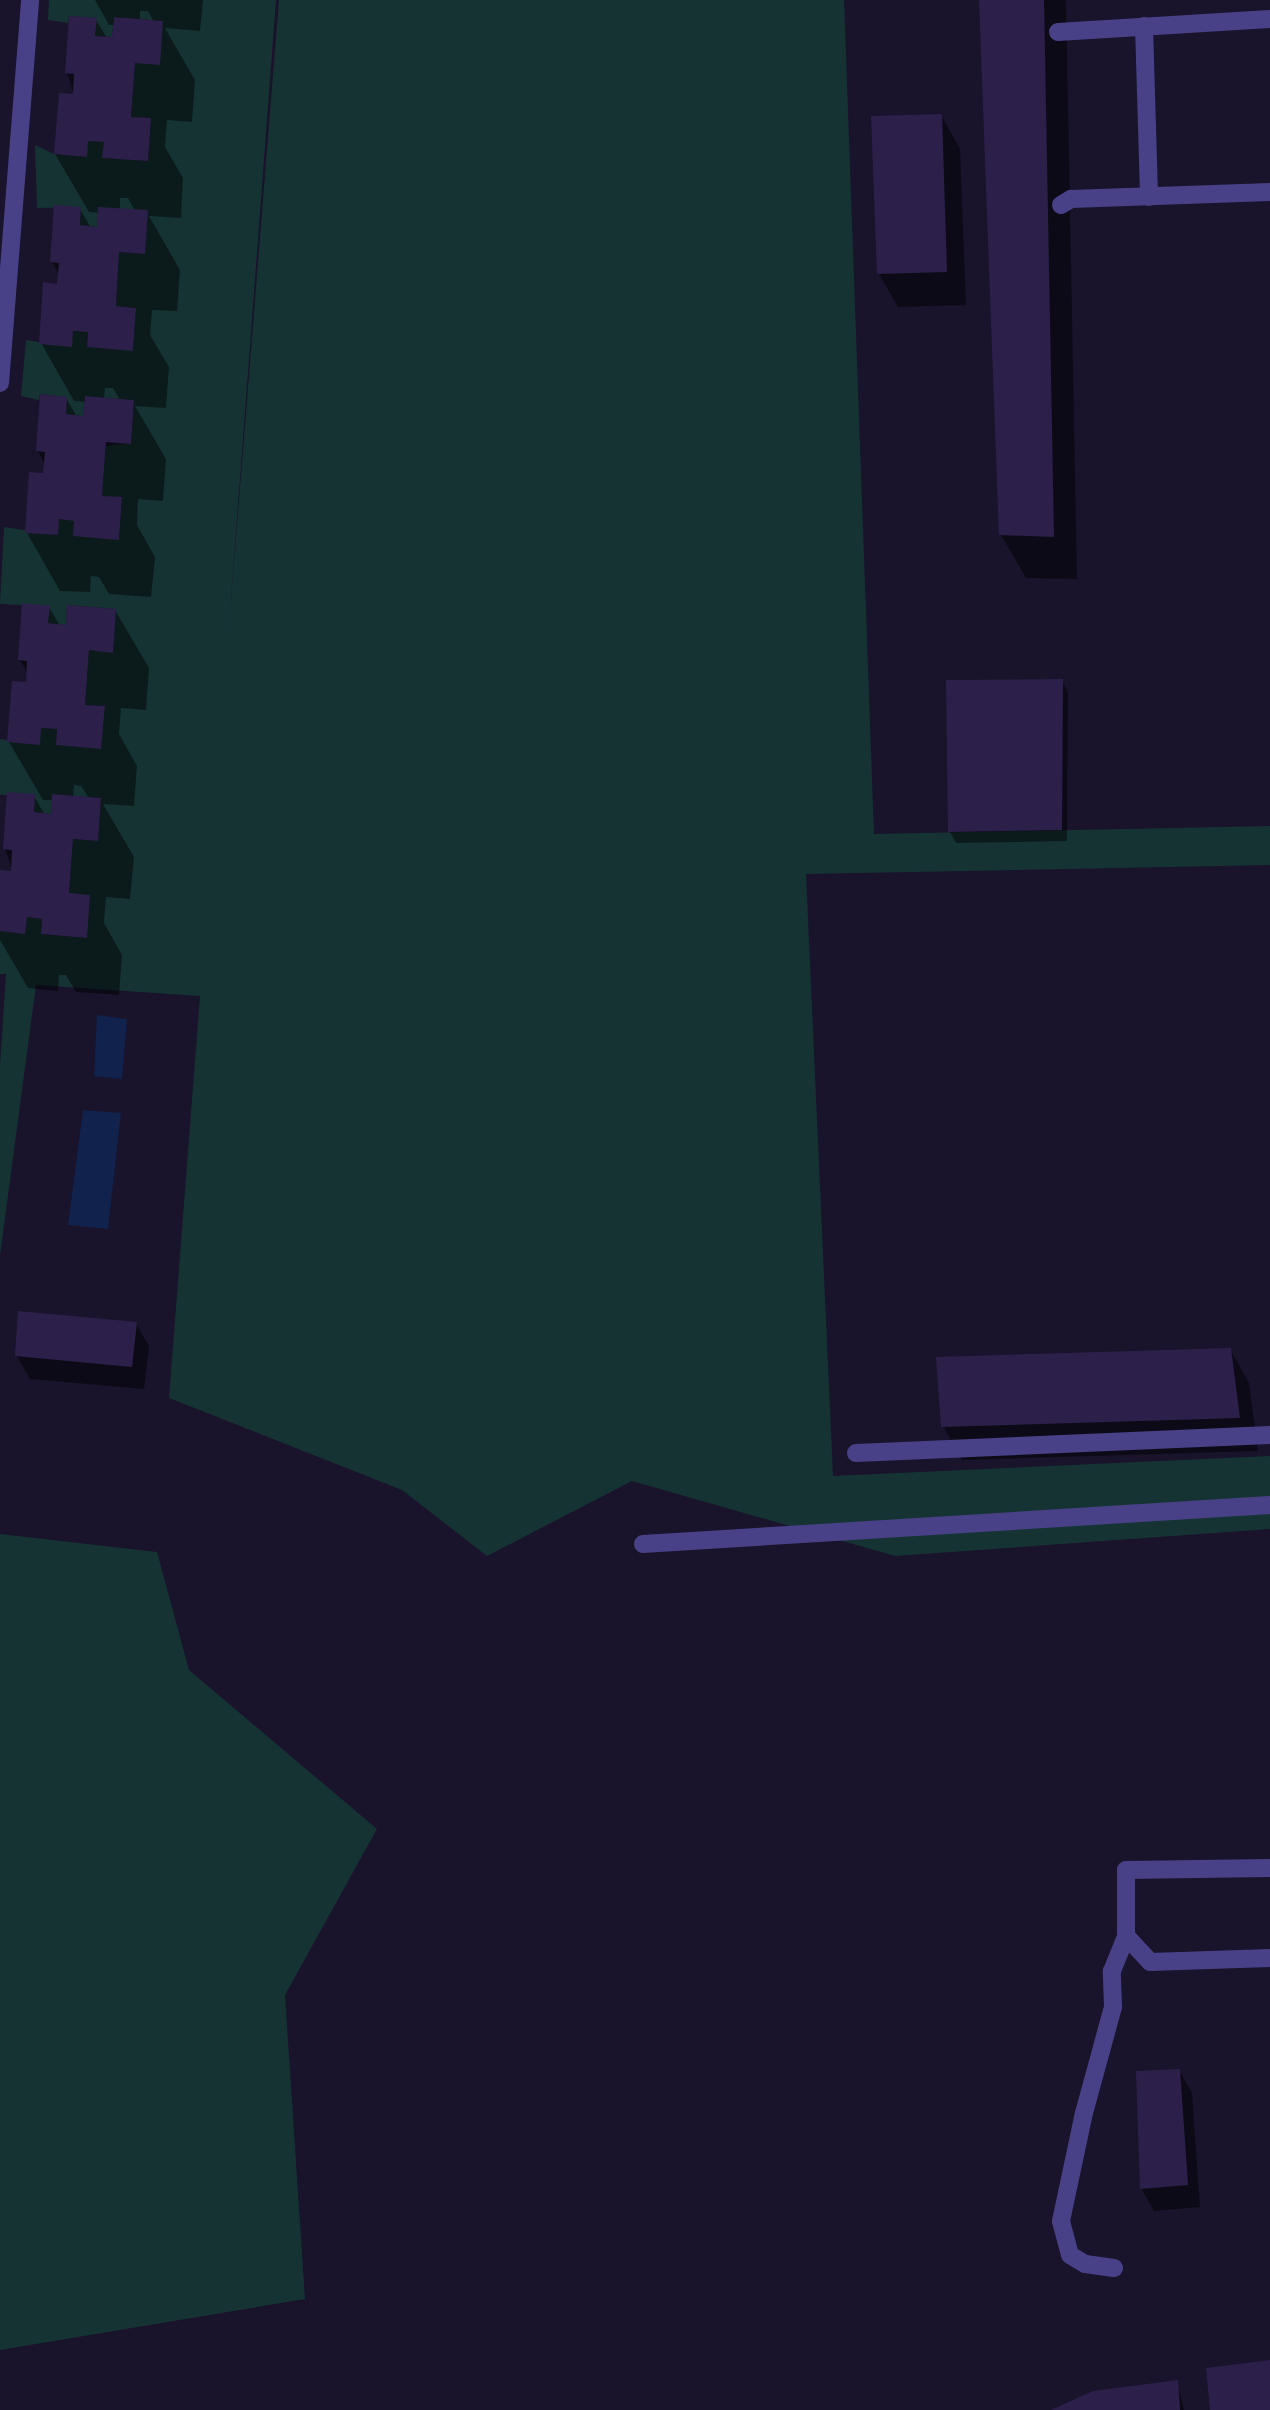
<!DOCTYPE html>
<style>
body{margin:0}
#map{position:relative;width:1270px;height:2410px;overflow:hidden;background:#19132b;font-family:"Exo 2",sans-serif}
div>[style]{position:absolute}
.green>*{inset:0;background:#163334}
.water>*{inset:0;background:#11224c}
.shadow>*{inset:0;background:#0007}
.building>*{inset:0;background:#2c204a}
.lane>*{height:18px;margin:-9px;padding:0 9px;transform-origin:9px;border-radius:9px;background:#494187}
.street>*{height:18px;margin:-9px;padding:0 9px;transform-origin:9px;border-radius:9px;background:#494187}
span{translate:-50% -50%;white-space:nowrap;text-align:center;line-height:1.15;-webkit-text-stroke:5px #19132b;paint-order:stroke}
</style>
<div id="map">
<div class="green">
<i style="clip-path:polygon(49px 0,276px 0,228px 638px,279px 0,844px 0,874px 834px,1270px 826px,1270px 865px,806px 874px,833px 1476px,1270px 1456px,1270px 1529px,895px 1556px,632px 1481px,487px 1556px,402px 1490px,169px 1398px,200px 996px,36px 985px,0 1256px,0 1066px,6px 974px,0 974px,0 931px,25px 933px,27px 917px,42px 919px,41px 934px,86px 938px,69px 893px,73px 839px,98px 841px,101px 798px,53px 794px,51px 814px,34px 812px,35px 795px,0 795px,0 739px,39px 745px,41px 728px,57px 729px,56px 745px,101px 748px,105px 706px,85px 705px,89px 650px,113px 652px,116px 609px,67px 605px,66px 625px,48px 623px,49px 606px,0 604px,4px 527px,57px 535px,59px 519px,74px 521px,74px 536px,119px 539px,122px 498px,102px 496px,106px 446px,131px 443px,134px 400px,85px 396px,83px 416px,66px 414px,67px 397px,40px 394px,39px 400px,21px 396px,26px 340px,71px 347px,73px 331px,88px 332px,87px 347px,133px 350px,136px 308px,116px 306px,119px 252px,145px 254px,99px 207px,97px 227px,80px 225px,81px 207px,37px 208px,35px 145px,54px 154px,86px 157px,88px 141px,104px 142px,103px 158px,148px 161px,151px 119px,131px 117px,135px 63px,163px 21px,114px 17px,112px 37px,95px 36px,96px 18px,69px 16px,68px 23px,48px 20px)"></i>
<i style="clip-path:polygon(0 1534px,157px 1552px,189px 1670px,377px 1829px,285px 1995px,305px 2299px,0 2350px)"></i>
</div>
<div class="water">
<i style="clip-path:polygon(97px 1015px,127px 1019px,122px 1079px,94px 1076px)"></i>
<i style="clip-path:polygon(83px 1110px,121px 1113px,108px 1229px,68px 1225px)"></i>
</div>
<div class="shadow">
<i style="clip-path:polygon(evenodd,95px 0,203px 0,200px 31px,165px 28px,195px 80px,192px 122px,167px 120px,165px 147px,183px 178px,181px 218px,149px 216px,180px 270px,177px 311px,152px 310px,150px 335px,169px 367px,166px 408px,135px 406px,166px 459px,163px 501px,138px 499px,137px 525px,155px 557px,151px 597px,109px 594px,99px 577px,91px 576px,90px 592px,60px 591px,27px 533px,45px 465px,38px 451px,66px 398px,77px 417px,85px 418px,86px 402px,74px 401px,41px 343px,59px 286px,60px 276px,52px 262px,80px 209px,91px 228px,98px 229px,100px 213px,89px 212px,55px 154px,74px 96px,67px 72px,96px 20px,107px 38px,114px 39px,115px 25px,109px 25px,95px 0,140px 11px,148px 11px,154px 22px,140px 21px,140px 11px,95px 0,120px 198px,128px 198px,135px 211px,120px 210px,120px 198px,95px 0,105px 388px,113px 388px,120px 400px,104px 399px,105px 388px)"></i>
<i style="clip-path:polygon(982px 0,1066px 0,1077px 579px,1026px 578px,1001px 535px)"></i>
<i style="clip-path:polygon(941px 115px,960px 149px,966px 305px,898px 307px,879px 274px)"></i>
<i style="clip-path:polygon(evenodd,49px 607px,60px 626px,67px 627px,115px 610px,149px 668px,146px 710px,121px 708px,119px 734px,137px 766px,134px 806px,103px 804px,134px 857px,130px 899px,106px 897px,104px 923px,122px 955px,119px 995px,76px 992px,66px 975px,59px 975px,58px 991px,28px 988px,0 940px,0 872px,13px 873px,5px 849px,34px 796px,45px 815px,52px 816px,53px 800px,43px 800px,9px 742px,27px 684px,28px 674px,20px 660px,49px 607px,74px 785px,81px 786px,89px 798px,73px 797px,74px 785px)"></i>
<i style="clip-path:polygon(1062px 681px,1068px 692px,1067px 841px,956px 843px,950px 832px)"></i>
<i style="clip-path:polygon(136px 1324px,149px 1346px,144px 1389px,30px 1379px,17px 1356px)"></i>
<i style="clip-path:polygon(1230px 1349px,1249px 1383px,1258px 1451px,962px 1460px,943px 1426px)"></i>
<i style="clip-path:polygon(1179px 2070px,1192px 2093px,1200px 2207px,1154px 2211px,1141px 2188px)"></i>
<i style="clip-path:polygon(1177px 2382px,1184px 2410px,1055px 2410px)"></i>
</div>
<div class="building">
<i style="clip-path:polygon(979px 0,1044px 0,1054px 537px,999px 535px)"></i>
<i style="clip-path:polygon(69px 16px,97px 18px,95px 36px,112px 37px,114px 17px,163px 21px,160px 65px,135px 63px,131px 117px,151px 118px,148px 161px,102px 158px,104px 142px,88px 141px,87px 157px,54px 154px,59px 93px,73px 94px,74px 74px,65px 73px)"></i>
<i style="clip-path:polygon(942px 114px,947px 272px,877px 274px,871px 116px)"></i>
<i style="clip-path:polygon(54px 205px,81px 207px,80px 225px,97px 227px,98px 207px,148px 210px,145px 254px,119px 252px,116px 306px,136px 308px,133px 351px,87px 347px,88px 332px,73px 331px,72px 347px,39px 344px,43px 282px,57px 284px,59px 263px,50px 262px)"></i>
<i style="clip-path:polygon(40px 394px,67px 397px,66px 414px,83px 416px,85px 396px,134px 400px,131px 444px,106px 442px,102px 496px,122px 497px,119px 540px,73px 536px,74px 521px,59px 519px,58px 535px,25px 533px,29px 472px,43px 473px,45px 452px,36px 451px)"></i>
<i style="clip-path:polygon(22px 603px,50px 606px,48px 623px,66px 625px,67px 605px,116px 609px,113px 653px,89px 650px,85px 705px,105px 706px,101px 749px,56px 745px,57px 729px,41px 728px,40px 745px,7px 742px,12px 681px,26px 682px,27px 661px,18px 660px)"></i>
<i style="clip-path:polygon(1063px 679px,1062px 830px,948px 832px,946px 680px)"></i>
<i style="clip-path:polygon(7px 792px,35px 794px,34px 812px,51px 814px,52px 794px,101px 798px,98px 841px,73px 839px,69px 893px,90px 895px,87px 938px,41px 934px,42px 919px,27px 917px,25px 934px,0 931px,0 870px,11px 871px,12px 850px,3px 849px)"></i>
<i style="clip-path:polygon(18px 1311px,137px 1322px,132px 1367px,15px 1356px)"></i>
<i style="clip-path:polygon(1231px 1348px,1240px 1418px,941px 1427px,936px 1357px)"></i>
<i style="clip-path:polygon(1180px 2069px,1188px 2185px,1140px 2189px,1136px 2071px)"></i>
<i style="clip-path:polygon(1270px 2360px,1270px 2410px,1210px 2410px,1206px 2368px)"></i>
<i style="clip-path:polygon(1178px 2380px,1180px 2410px,1051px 2410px,1093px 2391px)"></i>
</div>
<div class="lane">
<i style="left:1144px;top:26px;width:171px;rotate:88.3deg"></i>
<i style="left:1058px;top:32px;width:212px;rotate:-3.5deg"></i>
<i style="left:1061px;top:205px;width:12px;rotate:-31deg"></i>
<i style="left:1071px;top:199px;width:199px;rotate:-2deg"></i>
<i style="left:856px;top:1453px;width:414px;rotate:-2.5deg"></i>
<i style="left:643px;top:1544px;width:628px;rotate:-3.56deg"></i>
<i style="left:1126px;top:1936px;width:35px;rotate:47deg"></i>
<i style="left:1150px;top:1962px;width:120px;rotate:-1.9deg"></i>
<i style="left:1114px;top:2268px;width:29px;rotate:-172deg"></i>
<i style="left:1085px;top:2264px;width:17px;rotate:-149deg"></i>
<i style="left:1070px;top:2255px;width:35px;rotate:-105deg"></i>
<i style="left:1061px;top:2221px;width:110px;rotate:-78deg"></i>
<i style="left:1084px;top:2113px;width:110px;rotate:-74.7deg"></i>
<i style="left:1113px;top:2007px;width:36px;rotate:-92deg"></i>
<i style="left:1112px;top:1971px;width:38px;rotate:-68deg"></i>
<i style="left:1126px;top:1936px;width:66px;rotate:-90deg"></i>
<i style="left:1126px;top:1870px;width:144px;rotate:-0.8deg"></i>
</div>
<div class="street">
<i style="left:0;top:383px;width:384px;rotate:-85.5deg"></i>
</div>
</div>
